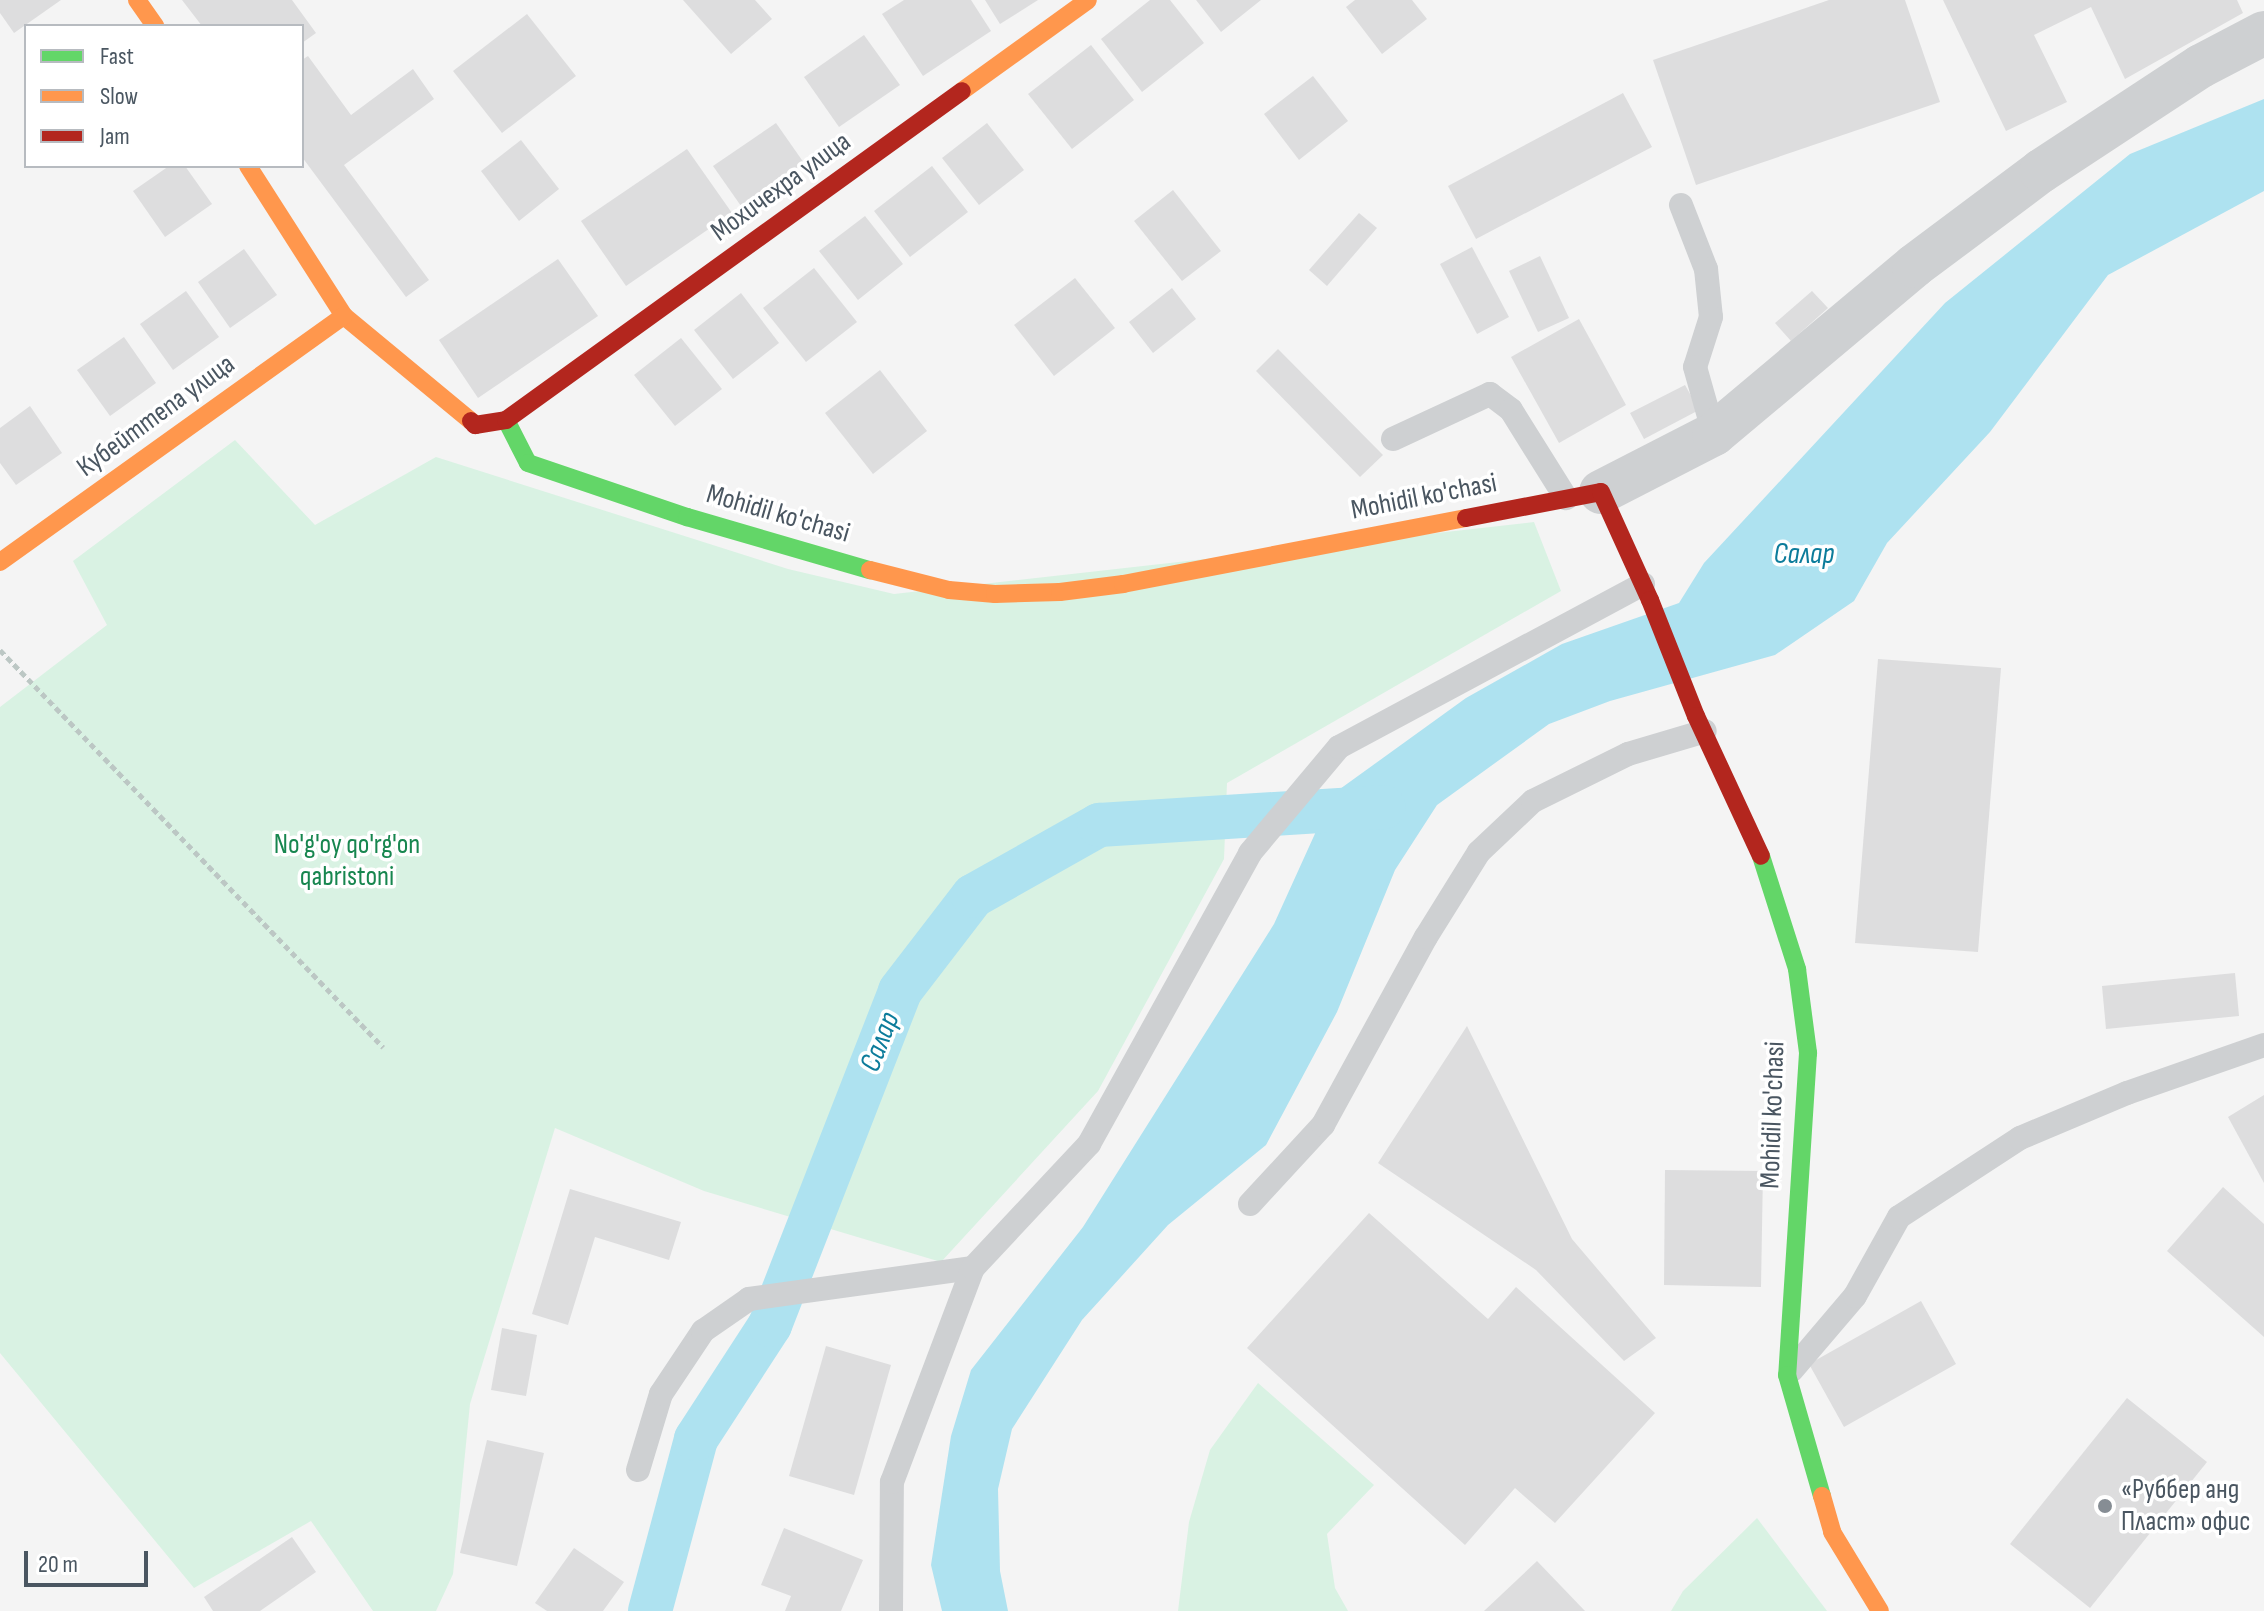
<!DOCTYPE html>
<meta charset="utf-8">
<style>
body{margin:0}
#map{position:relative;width:2264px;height:1611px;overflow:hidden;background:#f4f4f4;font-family:"Sofia Sans Condensed",sans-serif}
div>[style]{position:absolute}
.green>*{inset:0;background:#d9f2e3}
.water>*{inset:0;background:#aee2f0}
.canal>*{height:44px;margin:-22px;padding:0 22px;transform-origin:22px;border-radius:22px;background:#aee2f0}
.building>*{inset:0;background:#ddddde}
.path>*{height:5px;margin-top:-2.5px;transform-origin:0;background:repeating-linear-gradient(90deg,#bcc7c4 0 6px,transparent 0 10px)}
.lane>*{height:24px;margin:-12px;padding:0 12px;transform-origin:12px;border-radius:12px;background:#ced0d2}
.street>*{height:44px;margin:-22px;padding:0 22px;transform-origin:22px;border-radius:22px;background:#ced0d2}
.fast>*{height:18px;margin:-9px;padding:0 9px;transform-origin:9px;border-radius:9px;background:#63d668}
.slow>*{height:18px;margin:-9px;padding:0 9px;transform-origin:9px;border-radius:9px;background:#ff974d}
.jam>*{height:18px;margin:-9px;padding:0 9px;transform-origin:9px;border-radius:9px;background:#b3261e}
.dots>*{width:22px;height:22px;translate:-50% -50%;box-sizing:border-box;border:4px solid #fff;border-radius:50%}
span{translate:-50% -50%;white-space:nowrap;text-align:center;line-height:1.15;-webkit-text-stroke:7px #fff;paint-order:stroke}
.street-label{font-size:28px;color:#4a5661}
.park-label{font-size:28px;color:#17864f}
.poi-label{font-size:28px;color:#4a5661}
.left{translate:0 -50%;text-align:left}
.water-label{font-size:30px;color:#0c7c9b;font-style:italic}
.legend{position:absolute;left:24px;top:24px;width:280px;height:144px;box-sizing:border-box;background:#fff;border:2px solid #b7bbc0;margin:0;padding:10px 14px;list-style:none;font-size:24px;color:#4a5661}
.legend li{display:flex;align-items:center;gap:16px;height:40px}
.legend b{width:40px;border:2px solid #b7bbc0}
.scale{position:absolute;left:24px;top:1551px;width:124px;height:36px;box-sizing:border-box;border:4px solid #4a5661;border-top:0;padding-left:10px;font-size:24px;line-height:28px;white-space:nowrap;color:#4a5661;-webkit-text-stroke:6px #fff;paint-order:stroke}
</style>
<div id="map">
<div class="green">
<i style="clip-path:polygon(235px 440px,315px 525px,436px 457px,788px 569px,894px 594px,1534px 522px,1561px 591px,1227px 783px,1224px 859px,1098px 1091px,941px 1262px,704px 1191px,555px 1128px,470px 1404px,453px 1574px,436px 1611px,373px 1611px,311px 1521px,194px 1588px,0 1353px,0 707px,107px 625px,73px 561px)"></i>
<i style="clip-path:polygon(1258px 1383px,1374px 1485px,1327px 1534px,1335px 1588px,1348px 1611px,1178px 1611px,1189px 1522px,1210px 1450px)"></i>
<i style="clip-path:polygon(1757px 1518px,1827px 1611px,1671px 1611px,1683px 1591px)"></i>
</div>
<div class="water">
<i style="clip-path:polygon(2264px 99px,2264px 191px,2108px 275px,1990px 432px,1887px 543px,1854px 601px,1775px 655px,1610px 701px,1549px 724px,1437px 805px,1395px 870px,1337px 1012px,1266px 1145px,1168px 1225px,1082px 1320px,1012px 1429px,998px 1489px,1000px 1571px,1008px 1611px,942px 1611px,931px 1565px,951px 1436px,971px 1370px,1083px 1227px,1274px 924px,1333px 794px,1466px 698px,1562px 644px,1679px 603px,1704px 563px,1945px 303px,2130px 154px)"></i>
</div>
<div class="canal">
<i style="left:650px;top:1611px;width:178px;rotate:-75deg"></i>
<i style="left:696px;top:1439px;width:136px;rotate:-57deg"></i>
<i style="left:770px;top:1325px;width:358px;rotate:-68.7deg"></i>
<i style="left:900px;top:991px;width:120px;rotate:-52.5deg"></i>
<i style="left:973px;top:896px;width:145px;rotate:-29.4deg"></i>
<i style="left:1099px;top:825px;width:285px;rotate:-3.6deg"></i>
</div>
<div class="building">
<i style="clip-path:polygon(0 0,61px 0,14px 33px,0 13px)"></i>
<i style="clip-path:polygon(182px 0,292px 0,316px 33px,302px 43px,302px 26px,202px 26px)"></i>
<i style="clip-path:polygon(683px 0,755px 0,772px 19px,731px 54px)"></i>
<i style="clip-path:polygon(904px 0,971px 0,991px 31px,923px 76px,882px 14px)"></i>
<i style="clip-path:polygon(985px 0,1038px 0,1000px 24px)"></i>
<i style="clip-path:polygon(1150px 0,1170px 0,1204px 43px,1142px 92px,1101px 39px)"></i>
<i style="clip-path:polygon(1196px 0,1261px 0,1221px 32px)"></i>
<i style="clip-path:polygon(1355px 0,1412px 0,1427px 19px,1382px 54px,1346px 7px)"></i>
<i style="clip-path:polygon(1829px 0,1905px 0,1940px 102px,1696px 185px,1653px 60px)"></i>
<i style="clip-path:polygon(1943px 0,2237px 0,2243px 13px,2125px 79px,2091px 7px,2034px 35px,2067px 102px,2006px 131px)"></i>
<i style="clip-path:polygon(527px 14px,576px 76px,502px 133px,453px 71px)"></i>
<i style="clip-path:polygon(864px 35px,900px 85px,839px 127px,804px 77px)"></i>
<i style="clip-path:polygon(1091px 45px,1134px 100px,1072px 149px,1028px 94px)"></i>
<i style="clip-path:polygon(308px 56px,351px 115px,413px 69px,434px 99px,344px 165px,429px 280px,406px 297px,302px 157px,302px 60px)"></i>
<i style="clip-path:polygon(1313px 76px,1348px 121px,1299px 160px,1264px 114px)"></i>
<i style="clip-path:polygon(1623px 93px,1652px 147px,1476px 239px,1448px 186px)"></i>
<i style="clip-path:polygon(776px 123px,804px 163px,741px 206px,713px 166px)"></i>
<i style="clip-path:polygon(987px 123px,1024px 170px,979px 205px,942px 158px)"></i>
<i style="clip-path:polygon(521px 140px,559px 189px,519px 221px,481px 171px)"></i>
<i style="clip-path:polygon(687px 149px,732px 213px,626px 286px,581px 221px)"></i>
<i style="clip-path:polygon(169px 166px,185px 166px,212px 204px,165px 237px,133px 191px)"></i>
<i style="clip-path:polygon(932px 166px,968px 212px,910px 257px,874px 211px)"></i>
<i style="clip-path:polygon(1173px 190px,1221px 251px,1182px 281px,1134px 221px)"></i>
<i style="clip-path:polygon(1359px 213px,1377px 228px,1327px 286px,1309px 270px)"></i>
<i style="clip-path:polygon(865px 216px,903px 264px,858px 300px,819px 251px)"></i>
<i style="clip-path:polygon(1472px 247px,1509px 317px,1477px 334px,1440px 264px)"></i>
<i style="clip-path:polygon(244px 249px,277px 295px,230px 328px,198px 282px)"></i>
<i style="clip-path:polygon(1540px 256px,1569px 318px,1538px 332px,1509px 271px)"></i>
<i style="clip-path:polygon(558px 259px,598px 316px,478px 398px,439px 340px)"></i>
<i style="clip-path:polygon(814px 268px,857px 322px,806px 362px,763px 308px)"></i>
<i style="clip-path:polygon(1075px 278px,1115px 328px,1054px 376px,1014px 325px)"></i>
<i style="clip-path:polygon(1172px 288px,1196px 319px,1153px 353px,1129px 322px)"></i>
<i style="clip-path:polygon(186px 291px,219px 337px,173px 370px,140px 324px)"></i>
<i style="clip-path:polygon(1812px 291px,1828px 308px,1791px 341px,1775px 323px)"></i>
<i style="clip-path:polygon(741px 293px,779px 343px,733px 379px,694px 330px)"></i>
<i style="clip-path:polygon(1579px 319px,1626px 405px,1559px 443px,1511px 357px)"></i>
<i style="clip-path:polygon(124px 337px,156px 383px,110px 416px,77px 370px)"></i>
<i style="clip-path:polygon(681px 338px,722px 389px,675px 426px,634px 375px)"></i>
<i style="clip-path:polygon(1278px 349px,1383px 455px,1360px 477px,1256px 371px)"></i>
<i style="clip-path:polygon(880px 370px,927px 431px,873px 474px,825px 413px)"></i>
<i style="clip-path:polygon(1685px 385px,1699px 410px,1644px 439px,1630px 413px)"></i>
<i style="clip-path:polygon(30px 406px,62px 453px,16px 485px,0 463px,0 428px)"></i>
<i style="clip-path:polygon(1878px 659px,2001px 668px,1978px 952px,1855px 943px)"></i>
<i style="clip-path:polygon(2235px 973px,2239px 1016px,2106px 1029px,2102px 986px)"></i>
<i style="clip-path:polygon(1467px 1026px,1572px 1239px,1656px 1338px,1624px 1361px,1536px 1270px,1378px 1163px)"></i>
<i style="clip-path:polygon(2264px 1095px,2264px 1183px,2228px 1117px)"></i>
<i style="clip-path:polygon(1665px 1170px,1763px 1171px,1761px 1287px,1664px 1285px)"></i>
<i style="clip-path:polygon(2223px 1187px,2264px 1224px,2264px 1337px,2167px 1251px)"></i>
<i style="clip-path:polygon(570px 1189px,681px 1222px,669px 1260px,595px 1237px,568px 1325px,532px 1314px)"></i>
<i style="clip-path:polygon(1369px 1213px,1488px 1319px,1516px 1287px,1655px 1413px,1555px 1523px,1515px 1488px,1465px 1545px,1247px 1348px)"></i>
<i style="clip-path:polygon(1921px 1301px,1956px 1364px,1844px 1427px,1809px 1364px)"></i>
<i style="clip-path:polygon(502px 1328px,537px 1335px,526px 1396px,491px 1390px)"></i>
<i style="clip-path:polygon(826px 1346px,891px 1365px,854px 1495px,789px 1476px)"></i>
<i style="clip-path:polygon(2127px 1398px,2207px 1462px,2090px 1608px,2010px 1544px)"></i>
<i style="clip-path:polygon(487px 1440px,544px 1453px,517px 1566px,460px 1553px)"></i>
<i style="clip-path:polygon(784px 1528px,863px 1560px,841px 1611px,785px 1611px,791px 1596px,761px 1585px)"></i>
<i style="clip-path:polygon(292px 1537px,316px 1572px,260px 1611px,213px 1611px,204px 1597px)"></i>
<i style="clip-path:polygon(574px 1548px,624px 1582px,603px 1611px,547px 1611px,535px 1603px)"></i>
<i style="clip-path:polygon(1537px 1561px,1585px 1611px,1484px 1611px)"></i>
</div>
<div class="path">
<i style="left:0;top:650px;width:552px;rotate:46.03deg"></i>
</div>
<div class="lane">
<i style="left:1681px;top:205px;width:69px;rotate:68.7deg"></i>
<i style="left:1706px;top:269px;width:48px;rotate:84.1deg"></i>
<i style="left:1711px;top:317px;width:52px;rotate:107.7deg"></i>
<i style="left:1695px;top:367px;width:70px;rotate:74.2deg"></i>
<i style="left:1393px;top:439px;width:107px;rotate:-24.9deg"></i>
<i style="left:1490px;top:394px;width:26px;rotate:37deg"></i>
<i style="left:1511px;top:410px;width:104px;rotate:58deg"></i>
<i style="left:1250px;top:1204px;width:108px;rotate:-47.3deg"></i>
<i style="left:1323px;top:1125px;width:214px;rotate:-61.3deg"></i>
<i style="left:1426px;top:937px;width:100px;rotate:-58.1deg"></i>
<i style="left:1479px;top:852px;width:74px;rotate:-43.4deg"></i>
<i style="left:1533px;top:801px;width:106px;rotate:-26.3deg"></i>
<i style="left:1628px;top:754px;width:80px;rotate:-16.6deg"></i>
<i style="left:1792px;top:1370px;width:97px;rotate:-49.6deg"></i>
<i style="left:1855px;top:1296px;width:90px;rotate:-60.9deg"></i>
<i style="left:1899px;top:1217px;width:145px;rotate:-33.1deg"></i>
<i style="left:2020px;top:1138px;width:116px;rotate:-22.8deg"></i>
<i style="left:2127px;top:1093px;width:145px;rotate:-19.3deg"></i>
<i style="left:638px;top:1470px;width:79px;rotate:-73.2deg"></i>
<i style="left:661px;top:1394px;width:76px;rotate:-56.3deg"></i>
<i style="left:703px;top:1331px;width:56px;rotate:-34.8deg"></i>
<i style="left:749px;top:1299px;width:226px;rotate:-7.9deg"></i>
<i style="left:891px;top:1611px;width:129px;rotate:-89.6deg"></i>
<i style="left:892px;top:1482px;width:229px;rotate:-69.3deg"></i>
<i style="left:973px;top:1268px;width:170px;rotate:-46.9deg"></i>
<i style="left:1089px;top:1144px;width:333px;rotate:-61deg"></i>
<i style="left:1250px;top:853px;width:138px;rotate:-50deg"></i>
<i style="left:1339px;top:747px;width:345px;rotate:-28.2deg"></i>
</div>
<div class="street">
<i style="left:1601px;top:492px;width:127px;rotate:-27.2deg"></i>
<i style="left:1714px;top:434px;width:261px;rotate:-40deg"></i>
<i style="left:1914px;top:266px;width:159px;rotate:-36.8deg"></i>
<i style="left:2041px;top:171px;width:191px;rotate:-33.3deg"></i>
<i style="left:2201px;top:66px;width:71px;rotate:-27.6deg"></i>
</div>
<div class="fast">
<i style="left:506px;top:420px;width:48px;rotate:62.9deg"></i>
<i style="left:528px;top:463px;width:168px;rotate:18.8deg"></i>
<i style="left:687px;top:517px;width:191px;rotate:16.2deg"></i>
<i style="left:1761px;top:856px;width:119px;rotate:72.3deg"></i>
<i style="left:1797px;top:969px;width:85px;rotate:82.5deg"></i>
<i style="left:1808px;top:1053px;width:323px;rotate:93.7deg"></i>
<i style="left:1787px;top:1375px;width:126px;rotate:73.9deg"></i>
</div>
<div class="slow">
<i style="left:137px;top:0;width:32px;rotate:55deg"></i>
<i style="left:962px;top:91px;width:155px;rotate:-35.8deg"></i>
<i style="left:248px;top:166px;width:178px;rotate:57.4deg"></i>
<i style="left:344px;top:316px;width:165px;rotate:39.6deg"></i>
<i style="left:0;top:562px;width:423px;rotate:-35.6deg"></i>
<i style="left:870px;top:570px;width:81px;rotate:14.2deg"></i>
<i style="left:949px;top:590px;width:46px;rotate:5deg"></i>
<i style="left:995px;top:594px;width:65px;rotate:-1.8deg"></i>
<i style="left:1060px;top:592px;width:64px;rotate:-7.2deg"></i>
<i style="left:1123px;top:584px;width:349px;rotate:-10.9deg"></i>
<i style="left:1822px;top:1496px;width:37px;rotate:74deg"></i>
<i style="left:1832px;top:1532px;width:92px;rotate:58.7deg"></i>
</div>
<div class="jam">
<i style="left:471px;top:421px;width:6px;rotate:45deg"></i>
<i style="left:475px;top:425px;width:31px;rotate:-9deg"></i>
<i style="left:506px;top:420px;width:562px;rotate:-35.81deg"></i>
<i style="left:1466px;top:518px;width:137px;rotate:-10.9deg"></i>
<i style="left:1601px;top:492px;width:119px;rotate:65.6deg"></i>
<i style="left:1650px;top:600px;width:125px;rotate:68.4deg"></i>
<i style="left:1696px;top:716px;width:154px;rotate:65.1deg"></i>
</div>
<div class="dots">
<i style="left:2105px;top:1506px;background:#868d94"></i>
</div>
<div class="street-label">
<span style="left:781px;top:187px;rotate:-36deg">Мохичехра улица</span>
<span style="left:156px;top:416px;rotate:-36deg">Кубейттепа улица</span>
<span style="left:1424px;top:497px;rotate:-11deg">Mohidil ko'chasi</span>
<span style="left:778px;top:514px;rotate:16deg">Mohidil ko'chasi</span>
<span style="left:1773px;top:1115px;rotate:-88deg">Mohidil ko'chasi</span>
</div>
<div class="park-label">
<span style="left:347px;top:861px">No'g'oy qo'rg'on<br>qabristoni</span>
</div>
<div class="poi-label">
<span class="left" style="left:2121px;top:1506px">«Руббер анд<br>Пласт» офис</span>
</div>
<div class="water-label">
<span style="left:1804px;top:554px">Салар</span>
<span style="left:880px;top:1042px;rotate:-69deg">Салар</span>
</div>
<ul class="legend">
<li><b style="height:10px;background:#63d668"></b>Fast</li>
<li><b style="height:10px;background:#ff974d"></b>Slow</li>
<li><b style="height:10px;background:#b3261e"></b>Jam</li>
</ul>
<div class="scale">20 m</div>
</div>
